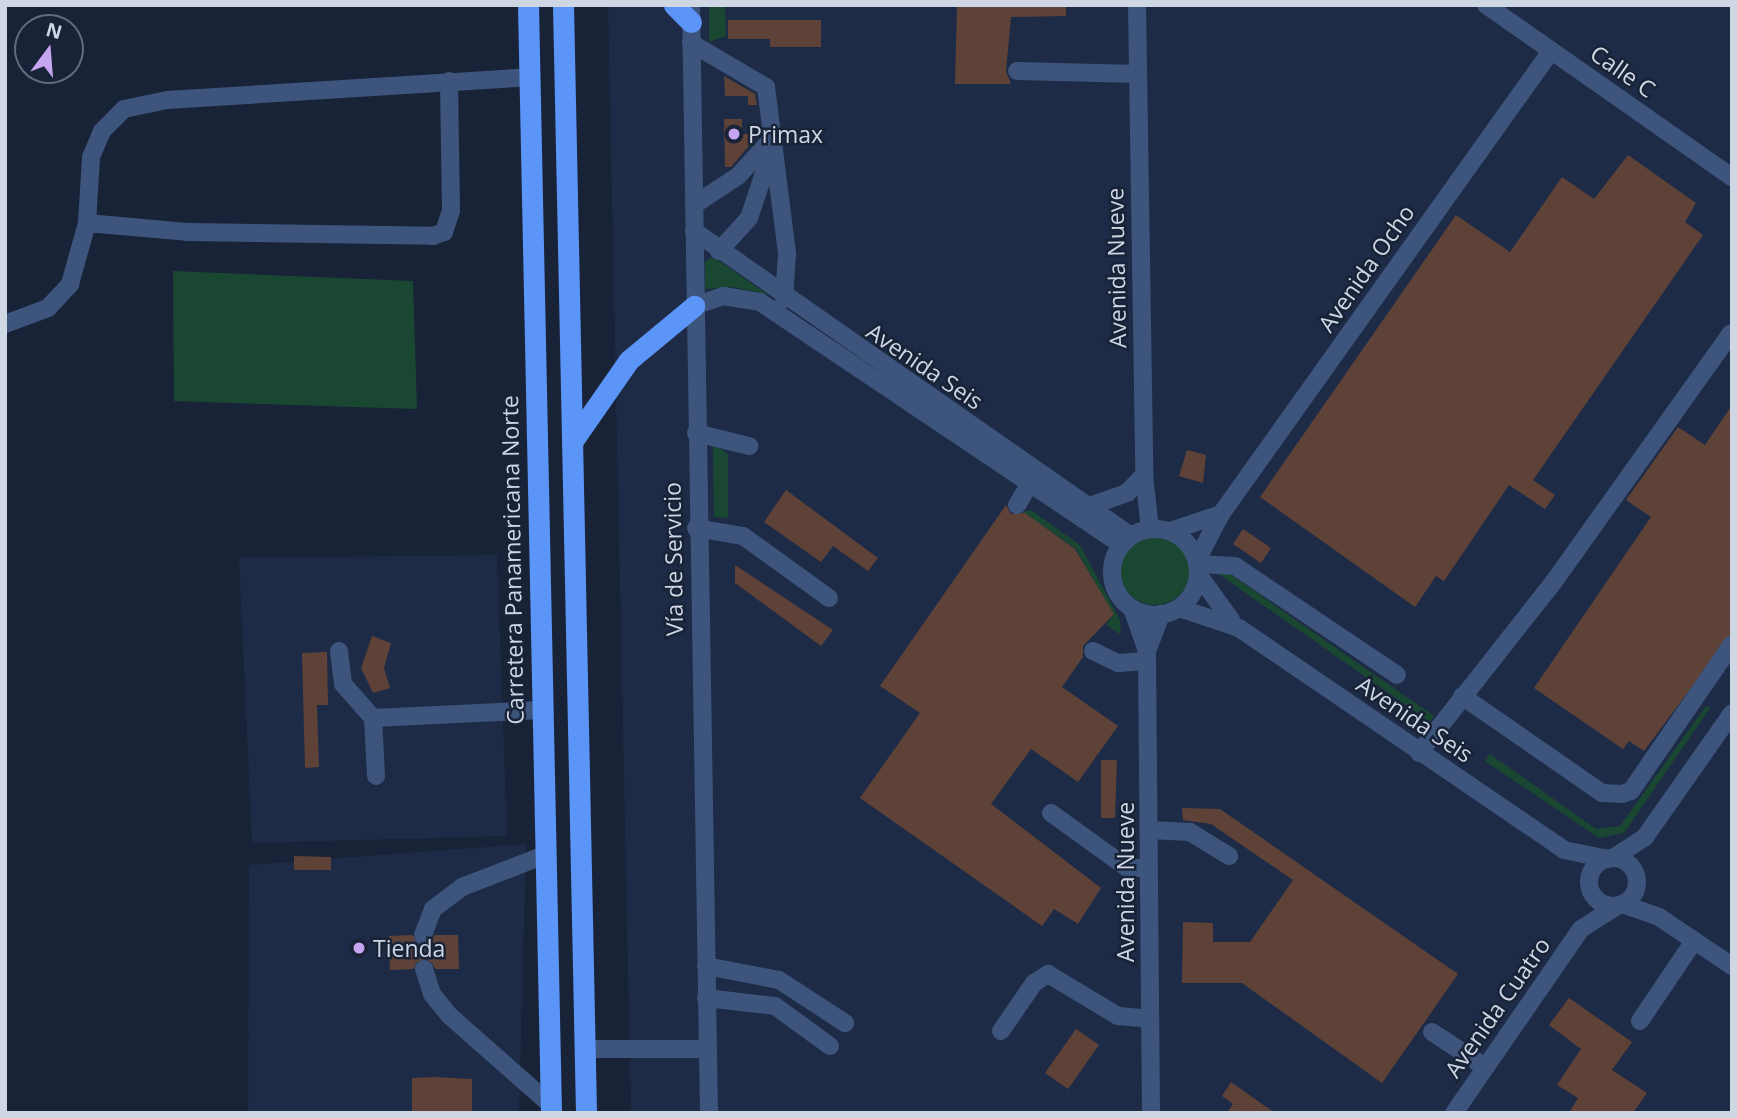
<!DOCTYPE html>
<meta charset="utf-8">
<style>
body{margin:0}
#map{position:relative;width:1737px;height:1118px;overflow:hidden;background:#192338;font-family:"Open Sans",sans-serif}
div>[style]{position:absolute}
.built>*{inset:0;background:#1e2b46}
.green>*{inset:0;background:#194731}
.round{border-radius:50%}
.building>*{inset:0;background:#5e4238}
.minor-tunnel>*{height:18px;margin-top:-9px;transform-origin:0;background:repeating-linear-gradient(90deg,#343e52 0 18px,transparent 0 27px)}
.minor>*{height:18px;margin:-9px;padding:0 9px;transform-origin:9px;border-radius:9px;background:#3d557c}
.minor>.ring{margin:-9px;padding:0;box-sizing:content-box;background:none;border:18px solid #3d557c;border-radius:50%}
.highway>*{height:21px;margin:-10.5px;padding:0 10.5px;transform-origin:10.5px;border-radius:10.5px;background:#5b95f8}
.dots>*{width:19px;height:19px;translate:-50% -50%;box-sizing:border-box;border:4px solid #192338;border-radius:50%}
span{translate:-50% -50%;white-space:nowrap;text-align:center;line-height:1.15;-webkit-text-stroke:5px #192338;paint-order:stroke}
.street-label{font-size:23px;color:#cfd7e5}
.poi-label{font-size:23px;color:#cfd7e5}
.left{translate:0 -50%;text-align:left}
.frame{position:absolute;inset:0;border:7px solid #cfd7e5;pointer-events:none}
.north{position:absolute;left:14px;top:14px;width:70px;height:70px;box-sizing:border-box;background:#192338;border:2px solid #626b7d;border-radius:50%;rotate:16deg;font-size:19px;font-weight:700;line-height:28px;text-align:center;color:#cfd7e5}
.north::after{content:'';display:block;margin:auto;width:24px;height:32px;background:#c6a6f0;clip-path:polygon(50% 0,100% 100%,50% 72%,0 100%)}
</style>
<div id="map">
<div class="built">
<i style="clip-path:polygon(608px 5px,1732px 5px,1732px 1113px,631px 1113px)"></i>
<i style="clip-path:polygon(497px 555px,507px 836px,252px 843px,239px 558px)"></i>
<i style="clip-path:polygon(526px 844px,519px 1113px,248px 1113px,249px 865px)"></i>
</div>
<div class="green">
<i style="clip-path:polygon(709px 5px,725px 5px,726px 36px,709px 42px)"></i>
<i style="clip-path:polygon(711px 258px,718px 260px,768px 295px,733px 287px,705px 289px,705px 262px)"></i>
<i style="clip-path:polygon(173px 271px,413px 281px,417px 409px,174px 401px)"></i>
<i style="clip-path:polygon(713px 444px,728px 454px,728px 518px,714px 517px)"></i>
<i style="clip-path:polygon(1031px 510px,1080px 545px,1120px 620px,1121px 635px,1106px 625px,1113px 614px,1076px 549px,1023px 512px)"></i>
<i class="round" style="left:1120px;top:535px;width:70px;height:70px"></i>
<i style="clip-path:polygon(1227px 572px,1434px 716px,1430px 722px,1220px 575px)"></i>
<i style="clip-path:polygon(1706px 706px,1710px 708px,1624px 833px,1599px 838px,1485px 761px,1490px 754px,1596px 829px,1620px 826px)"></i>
</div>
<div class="building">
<i style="clip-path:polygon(957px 5px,1066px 5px,1066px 16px,1011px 17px,1006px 71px,1011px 84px,955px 84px)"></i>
<i style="clip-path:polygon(728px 20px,821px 20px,821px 47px,770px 47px,770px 39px,728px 39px)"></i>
<i style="clip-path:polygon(724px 76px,755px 94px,757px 105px,748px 105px,748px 96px,725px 96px)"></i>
<i style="clip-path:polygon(724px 119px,742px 119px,742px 134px,760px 133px,731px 167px,725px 167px)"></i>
<i style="clip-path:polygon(1628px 155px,1696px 203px,1685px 222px,1703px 235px,1533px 480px,1555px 495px,1545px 509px,1509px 485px,1444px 581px,1436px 576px,1415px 607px,1260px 497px,1456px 215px,1510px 252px,1562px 177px,1594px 199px)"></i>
<i style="clip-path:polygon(1732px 405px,1732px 633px,1644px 751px,1629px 741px,1623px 749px,1534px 688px,1651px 517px,1626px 500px,1678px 427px,1705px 445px)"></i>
<i style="clip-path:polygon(1187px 450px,1206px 455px,1203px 483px,1179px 476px)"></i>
<i style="clip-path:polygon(786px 490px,878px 558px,868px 571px,833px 546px,821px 562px,764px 522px)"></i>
<i style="clip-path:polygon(1006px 505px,1011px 514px,1025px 513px,1075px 549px,1114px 614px,1083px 646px,1083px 657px,1062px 687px,1118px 726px,1078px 782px,1031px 749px,991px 804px,1101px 888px,1078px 924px,1054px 909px,1042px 926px,860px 798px,920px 713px,880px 686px)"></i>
<i style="clip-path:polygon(1243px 529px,1271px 548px,1261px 563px,1233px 544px)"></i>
<i style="clip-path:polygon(735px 565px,833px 630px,821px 646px,735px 583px)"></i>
<i style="clip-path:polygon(372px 636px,391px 643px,384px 668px,390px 688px,373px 693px,361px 668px)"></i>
<i style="clip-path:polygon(327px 652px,328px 705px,317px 705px,319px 767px,305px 768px,302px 653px)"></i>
<i style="clip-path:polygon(1101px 760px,1117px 760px,1115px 818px,1101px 818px)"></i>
<i style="clip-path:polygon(1182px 808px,1220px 809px,1458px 974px,1382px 1083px,1242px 983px,1182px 983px,1183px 922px,1213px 923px,1213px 942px,1250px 942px,1293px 880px,1211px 824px,1183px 820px)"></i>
<i style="clip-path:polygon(294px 856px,331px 857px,331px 870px,294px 870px)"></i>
<i style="clip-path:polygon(412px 935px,424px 946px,435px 935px,458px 935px,459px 969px,436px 969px,426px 958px,413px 969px,390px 970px,389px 936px)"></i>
<i style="clip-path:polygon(1569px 998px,1632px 1042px,1612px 1070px,1647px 1093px,1633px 1113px,1569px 1113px,1578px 1098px,1557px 1085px,1581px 1049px,1549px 1025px)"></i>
<i style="clip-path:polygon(1076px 1029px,1099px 1045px,1068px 1089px,1045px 1073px)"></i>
<i style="clip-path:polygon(434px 1077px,472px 1079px,472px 1113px,412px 1113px,412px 1078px)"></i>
<i style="clip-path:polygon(1231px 1082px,1275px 1113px,1227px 1113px,1233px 1104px,1222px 1096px)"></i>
</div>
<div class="minor-tunnel">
<i style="left:423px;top:935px;width:34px;rotate:88deg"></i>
</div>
<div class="minor">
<i style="left:691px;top:5px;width:1108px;rotate:89.07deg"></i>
<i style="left:1137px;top:5px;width:470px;rotate:89.1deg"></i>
<i style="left:1144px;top:475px;width:54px;rotate:83.7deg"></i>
<i style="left:1486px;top:5px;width:300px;rotate:35deg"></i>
<i style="left:691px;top:43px;width:87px;rotate:30.4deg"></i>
<i style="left:766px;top:87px;width:168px;rotate:82.8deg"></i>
<i style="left:787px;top:254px;width:45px;rotate:93.8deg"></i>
<i style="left:1017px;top:71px;width:121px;rotate:1.4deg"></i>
<i style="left:694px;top:205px;width:53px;rotate:-33.4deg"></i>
<i style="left:738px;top:176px;width:46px;rotate:-47.6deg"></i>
<i style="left:87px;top:223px;width:100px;rotate:5.1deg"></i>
<i style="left:187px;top:232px;width:246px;rotate:0.9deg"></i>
<i style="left:433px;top:236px;width:12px;rotate:-20deg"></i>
<i style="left:444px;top:232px;width:23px;rotate:-72deg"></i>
<i style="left:451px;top:210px;width:129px;rotate:-90.9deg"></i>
<i style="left:694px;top:231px;width:533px;rotate:34.91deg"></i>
<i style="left:719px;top:251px;width:45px;rotate:-47.7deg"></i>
<i style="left:749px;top:218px;width:63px;rotate:-71.6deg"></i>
<i style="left:694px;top:306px;width:31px;rotate:-19deg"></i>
<i style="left:723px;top:296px;width:37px;rotate:9deg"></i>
<i style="left:760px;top:302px;width:435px;rotate:33.9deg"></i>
<i style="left:5px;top:324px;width:46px;rotate:-20.4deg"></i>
<i style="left:48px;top:308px;width:33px;rotate:-47deg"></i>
<i style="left:70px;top:284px;width:63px;rotate:-74.4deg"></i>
<i style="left:87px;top:223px;width:66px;rotate:-86.5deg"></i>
<i style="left:91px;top:157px;width:28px;rotate:-67deg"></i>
<i style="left:102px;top:131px;width:31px;rotate:-45deg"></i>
<i style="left:124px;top:109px;width:44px;rotate:-11.8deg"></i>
<i style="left:167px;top:100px;width:363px;rotate:-3.6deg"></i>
<i style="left:696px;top:433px;width:55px;rotate:13.8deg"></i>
<i style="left:1017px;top:505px;width:35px;rotate:-59deg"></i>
<i style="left:1084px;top:508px;width:46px;rotate:-19.2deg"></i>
<i style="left:1127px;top:493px;width:25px;rotate:-47deg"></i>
<i style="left:696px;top:528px;width:48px;rotate:9.7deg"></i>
<i style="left:743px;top:536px;width:106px;rotate:35.8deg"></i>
<i class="ring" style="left:1112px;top:529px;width:68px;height:68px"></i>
<i style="left:1170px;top:531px;width:54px;rotate:-18.4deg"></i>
<i style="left:1197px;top:560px;width:52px;rotate:-62.4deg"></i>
<i style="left:1221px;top:514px;width:569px;rotate:-54.52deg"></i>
<i style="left:1197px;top:564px;width:38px;rotate:3deg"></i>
<i style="left:1235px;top:566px;width:195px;rotate:33.9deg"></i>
<i style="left:1198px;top:574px;width:57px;rotate:54.3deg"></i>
<i style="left:1132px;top:608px;width:46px;rotate:70.8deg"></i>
<i style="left:1179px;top:608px;width:63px;rotate:18.4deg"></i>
<i style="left:1239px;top:628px;width:394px;rotate:34.3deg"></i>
<i style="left:1564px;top:850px;width:45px;rotate:11.6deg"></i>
<i style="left:339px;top:651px;width:33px;rotate:83deg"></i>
<i style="left:343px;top:684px;width:45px;rotate:48.6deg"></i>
<i style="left:373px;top:718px;width:58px;rotate:87deg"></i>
<i style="left:1093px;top:651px;width:28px;rotate:26deg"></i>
<i style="left:1118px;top:663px;width:29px;rotate:-4deg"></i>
<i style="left:1462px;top:696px;width:170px;rotate:34.7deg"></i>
<i style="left:1602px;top:793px;width:20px;rotate:3deg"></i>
<i style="left:1622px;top:794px;width:9px;rotate:-18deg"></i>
<i style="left:1631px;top:791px;width:178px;rotate:-55.5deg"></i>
<i style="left:373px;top:718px;width:169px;rotate:-2.7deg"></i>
<i style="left:1419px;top:753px;width:220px;rotate:-51.8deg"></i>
<i style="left:1555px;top:580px;width:303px;rotate:-54.5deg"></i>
<i style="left:1051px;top:813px;width:92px;rotate:35.8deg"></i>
<i style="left:1126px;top:867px;width:23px;rotate:5deg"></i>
<i style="left:1149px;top:830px;width:41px;rotate:2.8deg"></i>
<i style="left:1190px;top:832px;width:46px;rotate:31.6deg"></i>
<i style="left:1613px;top:858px;width:38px;rotate:-33deg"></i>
<i style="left:1645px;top:837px;width:151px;rotate:-54.9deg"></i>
<i class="ring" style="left:1589px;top:858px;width:30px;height:30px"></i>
<i style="left:1622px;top:904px;width:39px;rotate:19deg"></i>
<i style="left:1659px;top:917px;width:88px;rotate:33.9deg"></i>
<i style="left:423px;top:935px;width:28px;rotate:-69deg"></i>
<i style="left:433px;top:909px;width:36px;rotate:-37deg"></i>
<i style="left:462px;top:887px;width:89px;rotate:-21.1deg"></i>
<i style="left:706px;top:966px;width:74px;rotate:10.9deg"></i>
<i style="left:779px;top:980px;width:79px;rotate:33.1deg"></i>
<i style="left:424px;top:969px;width:26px;rotate:72deg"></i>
<i style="left:432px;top:994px;width:28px;rotate:51deg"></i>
<i style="left:450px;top:1016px;width:135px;rotate:41.4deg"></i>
<i style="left:706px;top:998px;width:69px;rotate:6.6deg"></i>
<i style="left:775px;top:1006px;width:68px;rotate:36deg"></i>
<i style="left:1640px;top:1021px;width:97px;rotate:-56deg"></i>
<i style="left:1001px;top:1031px;width:58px;rotate:-55.5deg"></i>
<i style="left:1034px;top:983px;width:17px;rotate:-33deg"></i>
<i style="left:1048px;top:974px;width:82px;rotate:31deg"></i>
<i style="left:1118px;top:1016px;width:32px;rotate:5deg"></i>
<i style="left:1432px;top:1032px;width:64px;rotate:33.4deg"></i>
<i style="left:585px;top:1049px;width:122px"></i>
<i style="left:1151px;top:1113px;width:462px;rotate:-90.5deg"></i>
<i style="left:1147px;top:651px;width:40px;rotate:-69deg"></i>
<i style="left:1454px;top:1113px;width:224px;rotate:-55.4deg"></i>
<i style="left:1581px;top:929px;width:43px;rotate:-32.6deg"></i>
</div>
<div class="highway">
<i style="left:528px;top:5px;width:1108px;rotate:88.81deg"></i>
<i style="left:563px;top:5px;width:1108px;rotate:88.81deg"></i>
<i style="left:674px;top:5px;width:24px;rotate:45deg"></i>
<i style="left:574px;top:439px;width:96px;rotate:-55.2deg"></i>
<i style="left:629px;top:360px;width:85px;rotate:-39.7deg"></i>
</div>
<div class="dots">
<i style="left:734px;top:134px;background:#c6a6f0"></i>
<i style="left:359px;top:948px;background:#c6a6f0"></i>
</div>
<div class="street-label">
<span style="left:1623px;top:71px;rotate:35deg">Calle C</span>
<span style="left:1116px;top:268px;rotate:-91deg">Avenida Nueve</span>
<span style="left:1366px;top:268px;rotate:-55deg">Avenida Ocho</span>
<span style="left:925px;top:366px;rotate:34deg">Avenida Seis</span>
<span style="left:673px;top:559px;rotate:-91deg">Vía de Servicio</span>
<span style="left:512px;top:560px;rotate:-91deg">Carretera Panamericana Norte</span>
<span style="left:1415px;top:719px;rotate:34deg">Avenida Seis</span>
<span style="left:1125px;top:882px;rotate:-90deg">Avenida Nueve</span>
<span style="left:1497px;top:1007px;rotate:-55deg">Avenida Cuatro</span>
</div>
<div class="poi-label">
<span class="left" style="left:748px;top:134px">Primax</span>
<span class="left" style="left:373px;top:948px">Tienda</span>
</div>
<div class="frame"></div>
<div class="north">N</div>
</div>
